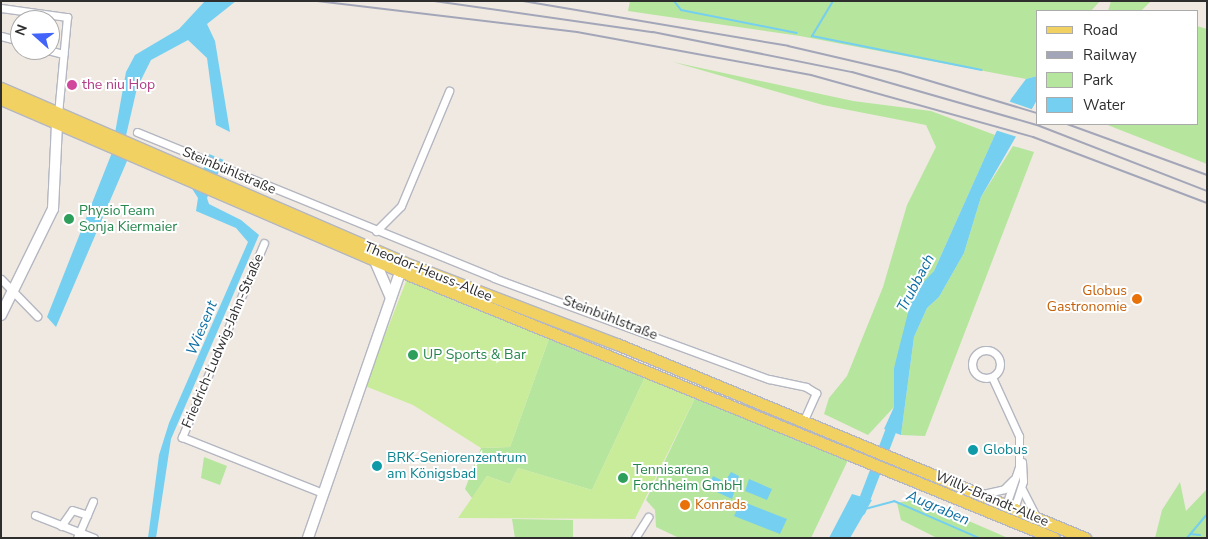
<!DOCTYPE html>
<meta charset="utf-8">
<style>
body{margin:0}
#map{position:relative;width:1208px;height:539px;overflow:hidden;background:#efe9e1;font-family:"Nunito Sans",sans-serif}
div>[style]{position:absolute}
.green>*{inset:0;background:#b6e59e}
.pitch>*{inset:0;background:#c9ec9a}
.water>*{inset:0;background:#75cff0}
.pier>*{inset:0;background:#efe9e1}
.stream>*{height:2px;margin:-1px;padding:0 1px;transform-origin:1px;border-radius:1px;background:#75cff0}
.river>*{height:11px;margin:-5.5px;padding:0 5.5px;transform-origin:5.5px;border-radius:5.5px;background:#75cff0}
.roads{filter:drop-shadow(1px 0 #b4b7c1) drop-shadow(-1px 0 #b4b7c1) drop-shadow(0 1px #b4b7c1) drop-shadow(0 -1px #b4b7c1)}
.street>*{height:7px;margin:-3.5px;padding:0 3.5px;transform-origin:3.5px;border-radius:3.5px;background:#fff}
.street>.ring{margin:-3.5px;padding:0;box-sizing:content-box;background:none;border:7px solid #fff;border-radius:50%}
.secondary>*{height:10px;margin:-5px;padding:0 5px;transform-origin:5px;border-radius:5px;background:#fff}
.primary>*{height:11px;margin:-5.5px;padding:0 5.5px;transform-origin:5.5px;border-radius:5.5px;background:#f2d163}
.rail>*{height:2px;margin:-1px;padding:0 1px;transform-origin:1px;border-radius:1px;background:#a3a6b8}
.dots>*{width:14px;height:14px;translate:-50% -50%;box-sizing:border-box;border:2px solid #fff;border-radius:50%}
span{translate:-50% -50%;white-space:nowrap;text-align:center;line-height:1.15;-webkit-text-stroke:4px #fff;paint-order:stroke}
.hotel-label{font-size:14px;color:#b23c85}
.left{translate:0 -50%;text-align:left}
.street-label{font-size:14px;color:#2e2e2e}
.leisure-label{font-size:14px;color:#27864d}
.food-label{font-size:14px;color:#c56008}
.right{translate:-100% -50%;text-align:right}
.culture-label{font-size:14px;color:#0d838f}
.water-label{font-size:15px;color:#0d6fa3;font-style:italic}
.frame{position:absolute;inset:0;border:2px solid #2e2e2e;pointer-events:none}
.legend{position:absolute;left:1036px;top:10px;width:162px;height:115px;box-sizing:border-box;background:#fff;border:1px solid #ababab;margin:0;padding:6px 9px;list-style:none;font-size:15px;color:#2e2e2e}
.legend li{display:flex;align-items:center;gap:10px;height:25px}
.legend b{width:25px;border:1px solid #ababab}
.north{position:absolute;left:10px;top:10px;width:50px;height:50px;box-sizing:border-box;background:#fff;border:1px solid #ababab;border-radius:50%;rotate:290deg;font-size:14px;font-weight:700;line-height:20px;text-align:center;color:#2e2e2e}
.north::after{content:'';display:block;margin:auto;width:18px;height:22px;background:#4264fb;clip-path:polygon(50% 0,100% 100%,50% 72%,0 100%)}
</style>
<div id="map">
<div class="green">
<i style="clip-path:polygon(630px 1px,1100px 1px,1091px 11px,1037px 11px,1037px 76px,1026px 79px,800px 36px,628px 11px)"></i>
<i style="clip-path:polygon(1111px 1px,1151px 1px,1141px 11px,1108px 11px)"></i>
<i style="clip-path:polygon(1197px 26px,1207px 29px,1207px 164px,1105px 124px,1197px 124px)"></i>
<i style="clip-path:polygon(673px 62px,853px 101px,931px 111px,995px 135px,934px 271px,925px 282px,894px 368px,894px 407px,868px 435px,824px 414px,829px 398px,847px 376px,883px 287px,907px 205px,936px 147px,926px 125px,823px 105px)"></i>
<i style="clip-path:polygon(1013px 146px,1034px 152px,925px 436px,901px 435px,914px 337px,927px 308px,939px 297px,964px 253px,981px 197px)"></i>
<i style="clip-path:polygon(550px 336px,646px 375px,592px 490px,518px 468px,510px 484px,487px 476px,472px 498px,465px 489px,481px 448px,510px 447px)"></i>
<i style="clip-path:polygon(696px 396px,848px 460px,811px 538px,679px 538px,656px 527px,655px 510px,646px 500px)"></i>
<i style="clip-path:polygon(204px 457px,227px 466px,220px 485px,201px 478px)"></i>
<i style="clip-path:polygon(1180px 482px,1186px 511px,1207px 489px,1207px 538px,1155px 538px,1162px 510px)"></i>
<i style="clip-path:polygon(918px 499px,1008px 538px,937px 538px,901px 520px,897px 503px)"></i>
<i style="clip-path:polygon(512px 519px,573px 520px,573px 538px,515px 538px)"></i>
</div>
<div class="pitch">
<i style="clip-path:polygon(407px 279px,550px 336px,510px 447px,481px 448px,413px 405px,365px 386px)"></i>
<i style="clip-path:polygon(646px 375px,696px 396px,635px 519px,458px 518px,487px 476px,510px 484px,518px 468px,592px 490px)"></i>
</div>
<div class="water">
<i style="clip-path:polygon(205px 1px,236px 1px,207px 24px,215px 41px,230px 132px,216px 125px,207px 58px,188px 40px,151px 60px,137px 88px,125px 140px,127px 161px,56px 327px,47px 317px,111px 155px,126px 72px,135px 55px,179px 29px)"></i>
<i style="clip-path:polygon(1037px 76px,1037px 100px,981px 197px,964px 253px,939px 297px,927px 308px,914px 337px,901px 435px,884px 429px,894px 407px,894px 368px,913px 293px,934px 271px,1011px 99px,1026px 79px)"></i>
<i style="clip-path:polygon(209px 154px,224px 160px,207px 198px,209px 204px,241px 220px,259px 235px,171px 439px,156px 538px,148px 538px,159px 455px,169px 423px,248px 242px,236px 228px,196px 211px,198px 198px,191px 187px,199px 180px)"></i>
<i style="clip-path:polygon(731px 472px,739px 476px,732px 499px,708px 488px,713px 476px,721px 480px,721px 488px)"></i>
<i style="clip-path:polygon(749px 479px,772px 489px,767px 500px,745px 491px)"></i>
<i style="clip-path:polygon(852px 494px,872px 500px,850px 538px,829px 538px)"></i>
<i style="clip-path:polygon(741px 501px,787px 519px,780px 534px,734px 516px)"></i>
</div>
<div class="pier">
<i style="clip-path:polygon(1008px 101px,1034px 110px,1020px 138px,995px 130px)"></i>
</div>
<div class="stream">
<i style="left:674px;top:1px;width:11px;rotate:52deg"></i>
<i style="left:681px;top:10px;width:118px;rotate:11.2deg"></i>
<i style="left:833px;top:1px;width:41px;rotate:121deg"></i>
<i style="left:812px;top:36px;width:173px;rotate:11.3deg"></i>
<i style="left:865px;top:509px;width:30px;rotate:-15deg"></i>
<i style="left:894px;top:501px;width:93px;rotate:23.5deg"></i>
<i style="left:1190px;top:534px;width:10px;rotate:6deg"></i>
<i style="left:1187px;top:538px;width:31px;rotate:-50deg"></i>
</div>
<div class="river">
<i style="left:860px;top:510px;width:98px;rotate:-69.2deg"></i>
</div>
<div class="roads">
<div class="street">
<i style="left:1px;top:8px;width:67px;rotate:7.8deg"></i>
<i style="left:67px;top:17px;width:97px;rotate:95.3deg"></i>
<i style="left:1px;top:36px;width:20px;rotate:15deg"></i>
<i style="left:48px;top:50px;width:16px;rotate:15deg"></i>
<i style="left:137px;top:132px;width:386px;rotate:22.2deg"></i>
<i style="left:494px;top:278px;width:293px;rotate:20.2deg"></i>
<i style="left:769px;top:379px;width:38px;rotate:12deg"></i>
<i style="left:806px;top:387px;width:12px;rotate:31deg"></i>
<i style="left:816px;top:393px;width:30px;rotate:114deg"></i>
<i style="left:376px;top:231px;width:35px;rotate:-45deg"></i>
<i style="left:401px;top:206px;width:125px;rotate:-67.3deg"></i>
<i style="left:264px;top:243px;width:211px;rotate:112.9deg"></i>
<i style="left:182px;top:437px;width:152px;rotate:21.7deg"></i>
<i style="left:1px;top:279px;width:52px;rotate:45.8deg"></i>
<i class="ring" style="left:972px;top:350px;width:21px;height:21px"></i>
<i style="left:992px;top:377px;width:65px;rotate:65.4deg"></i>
<i style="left:1019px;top:436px;width:31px;rotate:90deg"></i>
<i style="left:1019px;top:467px;width:40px;rotate:108.9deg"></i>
<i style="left:1022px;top:489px;width:29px;rotate:63deg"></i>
<i style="left:983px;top:494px;width:22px;rotate:-13deg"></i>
<i style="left:1004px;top:489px;width:13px;rotate:-45deg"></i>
<i style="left:1014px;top:509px;width:29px;rotate:-72deg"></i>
<i style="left:1023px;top:481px;width:19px;rotate:-93deg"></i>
<i style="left:35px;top:515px;width:63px;rotate:21.3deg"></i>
<i style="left:61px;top:526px;width:19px;rotate:-55deg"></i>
<i style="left:72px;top:510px;width:16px;rotate:18deg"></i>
<i style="left:77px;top:538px;width:40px;rotate:-66.6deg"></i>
<i style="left:635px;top:538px;width:25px;rotate:-58deg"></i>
</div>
<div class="secondary">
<i style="left:375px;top:261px;width:40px;rotate:66.6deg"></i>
<i style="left:1px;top:315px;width:118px;rotate:-63.9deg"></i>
<i style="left:53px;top:209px;width:85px;rotate:-87.3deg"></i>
<i style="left:308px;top:538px;width:291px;rotate:-70.9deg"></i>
</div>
<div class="primary">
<i style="left:1px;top:88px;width:438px;rotate:23.4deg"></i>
<i style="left:403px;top:262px;width:229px;rotate:21deg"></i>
<i style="left:617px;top:344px;width:507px;rotate:22.52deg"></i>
<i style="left:1px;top:99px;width:434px;rotate:23.3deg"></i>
<i style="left:400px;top:271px;width:706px;rotate:22.21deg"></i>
</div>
</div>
<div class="rail">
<i style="left:317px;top:1px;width:262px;rotate:6.8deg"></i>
<i style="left:577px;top:32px;width:238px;rotate:10.4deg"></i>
<i style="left:811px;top:75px;width:230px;rotate:15.6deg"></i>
<i style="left:1033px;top:137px;width:186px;rotate:20.8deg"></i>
<i style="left:434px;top:1px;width:221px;rotate:8.1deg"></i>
<i style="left:653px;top:32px;width:203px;rotate:11.4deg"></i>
<i style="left:852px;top:72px;width:192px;rotate:16deg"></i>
<i style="left:1037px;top:125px;width:182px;rotate:21.2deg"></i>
<i style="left:523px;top:1px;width:269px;rotate:9.6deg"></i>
<i style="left:788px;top:46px;width:115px;rotate:13.1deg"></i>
<i style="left:900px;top:72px;width:143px;rotate:16.7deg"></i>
<i style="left:1067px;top:124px;width:149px;rotate:20deg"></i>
</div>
<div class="dots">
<i style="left:72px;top:85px;background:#d1479c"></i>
<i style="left:69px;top:219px;background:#2e9e5b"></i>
<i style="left:1137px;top:299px;background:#e8710a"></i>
<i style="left:413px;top:355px;background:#2e9e5b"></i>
<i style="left:973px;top:450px;background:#0f9aa8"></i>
<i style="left:377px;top:466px;background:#0f9aa8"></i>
<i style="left:623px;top:478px;background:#2e9e5b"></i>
<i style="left:685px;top:505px;background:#e8710a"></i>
</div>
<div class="hotel-label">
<span class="left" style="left:82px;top:85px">the niu Hop</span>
</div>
<div class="street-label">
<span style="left:229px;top:171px;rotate:23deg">Steinbühlstraße</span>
<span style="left:428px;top:272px;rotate:22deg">Theodor-Heuss-Allee</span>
<span style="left:610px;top:318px;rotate:21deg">Steinbühlstraße</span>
<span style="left:223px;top:341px;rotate:-67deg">Friedrich-Ludwig-Jahn-Straße</span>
<span style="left:992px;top:499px;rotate:23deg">Willy-Brandt-Allee</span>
</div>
<div class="leisure-label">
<span class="left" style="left:79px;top:219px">PhysioTeam<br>Sonja Kiermaier</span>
<span class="left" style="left:423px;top:355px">UP Sports &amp; Bar</span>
<span class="left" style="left:633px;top:478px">Tennisarena<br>Forchheim GmbH</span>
</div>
<div class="food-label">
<span class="right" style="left:1127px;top:299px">Globus<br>Gastronomie</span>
<span class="left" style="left:695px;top:505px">Konrads</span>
</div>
<div class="culture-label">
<span class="left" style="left:983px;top:450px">Globus</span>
<span class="left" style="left:387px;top:466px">BRK-Seniorenzentrum<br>am Königsbad</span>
</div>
<div class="water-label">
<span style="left:916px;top:283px;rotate:-62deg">Trubbach</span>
<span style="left:202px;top:328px;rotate:-67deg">Wiesent</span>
<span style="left:938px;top:508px;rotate:23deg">Augraben</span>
</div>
<div class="frame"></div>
<ul class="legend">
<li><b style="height:6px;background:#f2d163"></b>Road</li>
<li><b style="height:6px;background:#a3a6b8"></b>Railway</li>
<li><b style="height:14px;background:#b6e59e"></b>Park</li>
<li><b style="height:14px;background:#75cff0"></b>Water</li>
</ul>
<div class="north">N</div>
</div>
